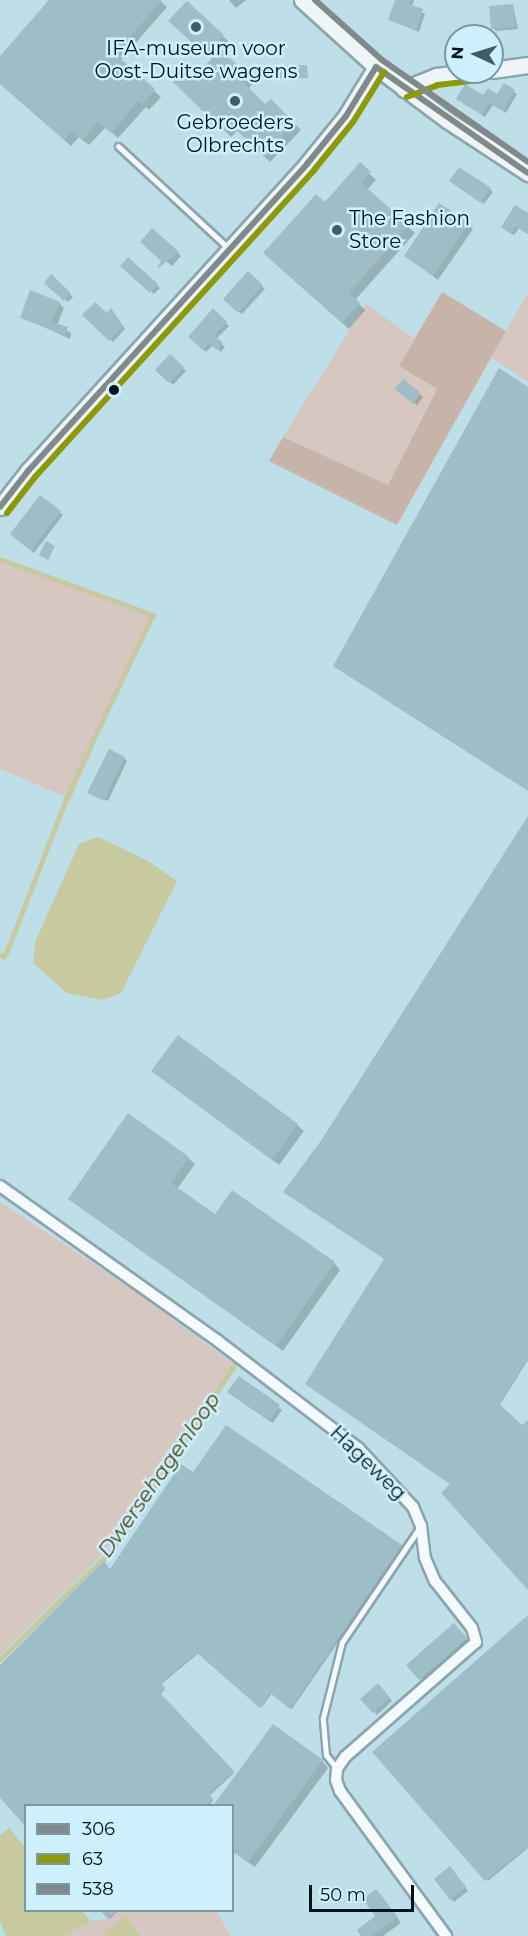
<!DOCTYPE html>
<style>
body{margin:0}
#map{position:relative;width:528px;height:1936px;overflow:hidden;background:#bedee8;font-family:Montserrat,sans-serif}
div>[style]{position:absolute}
.green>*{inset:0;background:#d6c7c1}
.forest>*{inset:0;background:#c8b3ab}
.water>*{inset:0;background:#c7c99e}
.shadow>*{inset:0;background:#0003}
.stream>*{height:4.5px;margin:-2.25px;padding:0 2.25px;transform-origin:2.25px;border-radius:2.25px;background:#c7c99e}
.building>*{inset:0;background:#9fbdc6}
.roads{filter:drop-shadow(2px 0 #8ca5ad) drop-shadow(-2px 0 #8ca5ad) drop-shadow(0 2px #8ca5ad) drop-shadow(0 -2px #8ca5ad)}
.lane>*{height:5px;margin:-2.5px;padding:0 2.5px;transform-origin:2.5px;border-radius:2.5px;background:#f5fafc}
.street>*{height:10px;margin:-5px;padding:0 5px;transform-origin:5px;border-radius:5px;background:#f5fafc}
.secondary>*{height:15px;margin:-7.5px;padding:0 7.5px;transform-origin:7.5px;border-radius:7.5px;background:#eef5f7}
.bus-1>*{height:6px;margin:-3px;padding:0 3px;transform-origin:3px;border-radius:3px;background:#80898c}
.bus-2>*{height:6px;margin:-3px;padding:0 3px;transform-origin:3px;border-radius:3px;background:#8c9908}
.bus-3>*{height:6px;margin:-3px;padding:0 3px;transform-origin:3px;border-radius:3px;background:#80898c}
.dots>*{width:16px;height:16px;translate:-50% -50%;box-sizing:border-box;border:3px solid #cef0fc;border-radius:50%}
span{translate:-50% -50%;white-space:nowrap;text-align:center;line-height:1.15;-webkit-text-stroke:5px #cef0fc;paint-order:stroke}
.poi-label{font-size:20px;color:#00131a}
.left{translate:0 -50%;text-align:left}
.street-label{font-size:20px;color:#00131a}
.water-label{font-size:21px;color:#4d4411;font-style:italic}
.legend{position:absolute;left:24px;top:1804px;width:210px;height:108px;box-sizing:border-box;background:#cef0fc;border:2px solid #7c98a2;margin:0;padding:8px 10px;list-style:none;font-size:18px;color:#00131a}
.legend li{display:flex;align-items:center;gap:12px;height:30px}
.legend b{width:30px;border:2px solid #7c98a2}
.north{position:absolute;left:444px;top:24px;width:60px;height:60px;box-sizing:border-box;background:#cef0fc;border:2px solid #7c98a2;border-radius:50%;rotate:274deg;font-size:16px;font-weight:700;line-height:24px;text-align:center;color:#00131a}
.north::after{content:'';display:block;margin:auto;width:21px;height:27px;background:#425a62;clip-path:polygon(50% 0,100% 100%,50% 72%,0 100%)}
.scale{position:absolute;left:309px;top:1885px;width:105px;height:27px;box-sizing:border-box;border:3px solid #00131a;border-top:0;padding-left:8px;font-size:18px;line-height:21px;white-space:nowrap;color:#00131a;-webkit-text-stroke:4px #cef0fc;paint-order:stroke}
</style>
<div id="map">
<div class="green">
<i style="clip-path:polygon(528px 293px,528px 382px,491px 357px)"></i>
<i style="clip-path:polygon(366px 304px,415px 339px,399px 366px,437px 389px,388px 485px,283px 437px)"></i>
<i style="clip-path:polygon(0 560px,151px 615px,71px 799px,0 769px)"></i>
<i style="clip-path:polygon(0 1202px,132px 1289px,234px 1364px,100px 1557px,0 1655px)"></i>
<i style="clip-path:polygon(118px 1910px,216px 1911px,231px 1936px,64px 1936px,91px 1921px,108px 1919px)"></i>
</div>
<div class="forest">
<i style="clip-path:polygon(442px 292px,506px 331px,397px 525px,269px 461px,283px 437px,388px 485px,437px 389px,399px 366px)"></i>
</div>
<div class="water">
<i style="clip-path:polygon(98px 837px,148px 861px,177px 881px,121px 993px,102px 1000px,67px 993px,33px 963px,36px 940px,79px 844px)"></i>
<i style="clip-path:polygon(9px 1828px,25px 1847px,26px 1910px,82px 1911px,91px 1921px,64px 1936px,6px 1936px,0 1921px,0 1835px)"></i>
<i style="clip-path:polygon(126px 1916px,140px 1936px,108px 1936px,105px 1932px)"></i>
</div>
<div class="shadow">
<i style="clip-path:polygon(49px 0,159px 0,167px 7px,120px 61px,161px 97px,149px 110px,146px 107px,118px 138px,106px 127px,89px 145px,79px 137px,71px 146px,0 83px,0 58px)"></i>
<i style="clip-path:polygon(229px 0,246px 0,236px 8px)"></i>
<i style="clip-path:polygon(397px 0,414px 0,412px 7px,425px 14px,419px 32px,390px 20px)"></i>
<i style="clip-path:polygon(187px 3px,228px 41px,220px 50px,253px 83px,248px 89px,265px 106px,271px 101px,301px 130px,270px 162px,238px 130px,231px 137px,175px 82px,199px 74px,213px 60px,170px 21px)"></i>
<i style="clip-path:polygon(513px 5px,518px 29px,496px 31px,493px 28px)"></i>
<i style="clip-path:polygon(504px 85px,517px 94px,506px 113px,493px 105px,485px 117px,458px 99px,498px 96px)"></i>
<i style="clip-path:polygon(360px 165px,376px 180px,367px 190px,415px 233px,355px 300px,365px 310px,349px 329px,271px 260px)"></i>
<i style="clip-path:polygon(454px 184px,490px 189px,493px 192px,484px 204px)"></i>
<i style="clip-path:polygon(528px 214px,528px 234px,519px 228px,514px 235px,506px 230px)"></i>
<i style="clip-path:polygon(468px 224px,473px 229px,438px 280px,406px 256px)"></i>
<i style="clip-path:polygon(152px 230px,181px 256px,172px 266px,145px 245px)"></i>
<i style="clip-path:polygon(128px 259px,160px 288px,154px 294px,123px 265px)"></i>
<i style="clip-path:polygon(248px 273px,265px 289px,242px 314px,225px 299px)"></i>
<i style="clip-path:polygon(51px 277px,73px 297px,68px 302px,46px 283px)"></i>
<i style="clip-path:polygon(59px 303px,64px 308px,57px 325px,71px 333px,70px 339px,22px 317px)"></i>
<i style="clip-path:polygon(213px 311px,229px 326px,216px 339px,225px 347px,221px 352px,213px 345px,206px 352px,190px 337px)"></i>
<i style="clip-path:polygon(114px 313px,125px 329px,113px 342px,84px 315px)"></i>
<i style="clip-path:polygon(170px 356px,186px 371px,173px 385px,157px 370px)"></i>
<i style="clip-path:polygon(403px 381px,423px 397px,417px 405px,400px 392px)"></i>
<i style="clip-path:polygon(40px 497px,63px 515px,34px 553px,15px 537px)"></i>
<i style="clip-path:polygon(124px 758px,127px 761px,108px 801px,91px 793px)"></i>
<i style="clip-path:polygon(528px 819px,528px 1360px,499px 1406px,522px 1427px,528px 1422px,528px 1587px,452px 1484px,385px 1259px,322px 1142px)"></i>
<i style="clip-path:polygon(153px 1071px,297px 1125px,304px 1131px,279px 1165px)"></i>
<i style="clip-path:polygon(188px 1158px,195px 1164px,177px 1189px,215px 1216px,334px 1263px,340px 1270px,283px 1351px,77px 1205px)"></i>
<i style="clip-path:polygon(239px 1378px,282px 1410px,273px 1423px,232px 1395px)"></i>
<i style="clip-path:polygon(226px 1427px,403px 1548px,292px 1709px,272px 1693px,262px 1707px,199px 1653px,160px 1685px,165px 1689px,160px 1695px,234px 1773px,209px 1796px,213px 1801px,208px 1806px,26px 1806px,0 1796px,0 1667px,110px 1571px,193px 1474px)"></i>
<i style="clip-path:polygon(528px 1617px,528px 1848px,488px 1881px,374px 1752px)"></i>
<i style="clip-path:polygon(454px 1625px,468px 1641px,423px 1681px,408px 1665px)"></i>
<i style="clip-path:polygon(378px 1685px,392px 1701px,377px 1715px,362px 1699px)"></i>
<i style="clip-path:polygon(322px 1761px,328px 1768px,255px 1867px,232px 1851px)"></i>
<i style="clip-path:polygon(453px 1871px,468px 1891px,454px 1902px,451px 1899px)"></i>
<i style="clip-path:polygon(381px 1895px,401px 1923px,383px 1936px,363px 1936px,377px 1916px)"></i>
<i style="clip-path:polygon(103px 1910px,119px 1910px,110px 1919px)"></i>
</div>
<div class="stream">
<i style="left:0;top:559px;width:163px;rotate:20.1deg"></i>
<i style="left:153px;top:615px;width:191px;rotate:115.4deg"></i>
<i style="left:71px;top:788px;width:174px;rotate:111.3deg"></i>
<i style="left:8px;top:950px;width:8px;rotate:120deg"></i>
<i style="left:4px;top:957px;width:4px;rotate:-153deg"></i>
<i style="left:0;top:1659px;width:156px;rotate:-44.2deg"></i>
<i style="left:112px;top:1550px;width:224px;rotate:-56.5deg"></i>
</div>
<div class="building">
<i style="clip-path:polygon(49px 0,162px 0,115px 54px,155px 89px,142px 105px,138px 101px,111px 133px,98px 122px,82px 140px,72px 131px,64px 140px,0 84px,0 56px)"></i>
<i style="clip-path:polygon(395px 0,411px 0,409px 4px,423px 9px,416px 30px,388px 20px)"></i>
<i style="clip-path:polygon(187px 1px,224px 35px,206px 55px,168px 21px)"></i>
<i style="clip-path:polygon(513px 4px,516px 27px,491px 29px,489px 6px)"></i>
<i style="clip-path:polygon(221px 49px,248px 76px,242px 81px,265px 104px,271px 99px,295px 123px,263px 156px,231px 125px,224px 132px,173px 82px,184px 71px,189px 76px,196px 69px,199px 72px)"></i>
<i style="clip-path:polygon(307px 65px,308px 78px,278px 79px,277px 66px)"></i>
<i style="clip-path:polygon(504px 83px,515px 90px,503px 111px,489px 103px,482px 115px,456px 99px,465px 84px,483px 95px,488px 88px,497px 94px)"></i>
<i style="clip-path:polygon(360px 162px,371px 172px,361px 183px,409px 225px,349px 293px,360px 303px,342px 323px,263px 253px,316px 194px,325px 202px)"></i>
<i style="clip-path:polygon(459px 167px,491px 188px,481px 203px,449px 181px)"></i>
<i style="clip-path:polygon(439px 203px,469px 223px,433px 276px,404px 256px)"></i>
<i style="clip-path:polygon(515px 205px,528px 213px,528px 234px,515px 226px,511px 234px,501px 227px)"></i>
<i style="clip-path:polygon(152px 228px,179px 252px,157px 269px,161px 261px,140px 242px)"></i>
<i style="clip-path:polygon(128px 257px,158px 284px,150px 293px,120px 266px)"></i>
<i style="clip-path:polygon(248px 271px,263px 285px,238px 313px,223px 299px)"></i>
<i style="clip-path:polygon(51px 274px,71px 293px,64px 301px,44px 283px)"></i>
<i style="clip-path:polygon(30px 290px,60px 302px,52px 322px,68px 327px,65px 335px,20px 318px)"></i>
<i style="clip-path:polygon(95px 302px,107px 313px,111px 308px,123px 326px,109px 341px,82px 315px)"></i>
<i style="clip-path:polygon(213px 308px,227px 322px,214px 335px,223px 343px,217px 350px,209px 343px,203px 350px,188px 337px)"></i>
<i style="clip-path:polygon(170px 354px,184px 367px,169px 383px,155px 370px)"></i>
<i style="clip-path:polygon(499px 368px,528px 387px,528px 791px,333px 666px)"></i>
<i style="clip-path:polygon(403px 379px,421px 393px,413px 404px,395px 389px)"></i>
<i style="clip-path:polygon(40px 495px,61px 511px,31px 551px,10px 534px)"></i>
<i style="clip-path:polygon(46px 541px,55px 546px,48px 560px,39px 555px)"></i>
<i style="clip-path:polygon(109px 749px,125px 757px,104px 801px,87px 793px)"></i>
<i style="clip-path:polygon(528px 816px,528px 1358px,499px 1404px,522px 1425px,528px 1420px,528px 1590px,441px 1493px,450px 1484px,305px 1384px,384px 1259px,283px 1192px,320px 1142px)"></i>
<i style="clip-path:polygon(178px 1035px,298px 1124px,272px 1160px,151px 1071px)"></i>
<i style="clip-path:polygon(128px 1113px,189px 1157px,171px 1183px,215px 1214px,232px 1190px,335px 1262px,276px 1346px,68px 1199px)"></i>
<i style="clip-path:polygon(239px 1376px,280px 1405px,269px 1421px,227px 1392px)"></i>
<i style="clip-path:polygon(226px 1425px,402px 1545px,290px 1709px,270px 1693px,260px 1708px,197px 1653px,160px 1683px,165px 1687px,160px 1693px,234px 1771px,209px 1794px,213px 1799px,206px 1806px,26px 1806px,26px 1827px,0 1798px,0 1665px,104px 1561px,110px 1569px,181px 1464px,193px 1472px)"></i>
<i style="clip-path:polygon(528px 1615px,528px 1846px,485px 1881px,372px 1752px)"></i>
<i style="clip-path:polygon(454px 1623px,467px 1638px,419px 1680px,406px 1665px)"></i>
<i style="clip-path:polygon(378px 1683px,390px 1698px,373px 1713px,360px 1699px)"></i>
<i style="clip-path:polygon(273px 1724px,323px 1760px,248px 1862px,232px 1851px,232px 1806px,213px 1806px)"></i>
<i style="clip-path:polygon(450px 1866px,466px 1887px,450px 1900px,434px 1879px)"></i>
<i style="clip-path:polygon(376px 1889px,398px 1917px,372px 1936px,361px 1936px,357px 1930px,375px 1916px,363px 1899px)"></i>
<i style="clip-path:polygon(101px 1911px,117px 1911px,108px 1919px)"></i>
</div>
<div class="roads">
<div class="lane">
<i style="left:118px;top:146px;width:150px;rotate:42.8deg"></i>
<i style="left:337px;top:1769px;width:18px;rotate:-128deg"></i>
<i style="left:326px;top:1755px;width:37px;rotate:-95deg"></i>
<i style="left:323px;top:1718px;width:78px;rotate:-76deg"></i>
<i style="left:342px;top:1642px;width:139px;rotate:-55.9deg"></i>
</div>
<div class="street">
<i style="left:0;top:1186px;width:267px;rotate:35.4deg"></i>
<i style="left:218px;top:1341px;width:176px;rotate:37.4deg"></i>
<i style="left:358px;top:1448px;width:81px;rotate:47deg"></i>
<i style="left:413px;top:1507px;width:21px;rotate:67deg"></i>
<i style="left:421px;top:1526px;width:32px;rotate:83deg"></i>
<i style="left:425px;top:1558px;width:25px;rotate:67deg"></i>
<i style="left:435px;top:1581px;width:60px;rotate:51.8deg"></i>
<i style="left:472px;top:1628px;width:15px;rotate:74deg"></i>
<i style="left:476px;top:1642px;width:174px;rotate:138.7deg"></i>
<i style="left:345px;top:1757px;width:14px;rotate:124deg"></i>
<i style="left:337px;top:1769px;width:11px;rotate:95deg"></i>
<i style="left:336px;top:1780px;width:12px;rotate:70deg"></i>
<i style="left:340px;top:1791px;width:180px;rotate:53.8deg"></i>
</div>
<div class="secondary">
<i style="left:302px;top:0;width:100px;rotate:42.2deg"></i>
<i style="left:376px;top:67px;width:89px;rotate:36.7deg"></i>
<i style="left:447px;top:120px;width:97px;rotate:33.2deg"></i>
<i style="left:492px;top:70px;width:36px;rotate:-8deg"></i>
<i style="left:404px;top:89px;width:35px;rotate:-22deg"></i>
<i style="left:436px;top:76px;width:35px;rotate:-7deg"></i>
<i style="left:0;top:507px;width:46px;rotate:-52.1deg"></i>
<i style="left:28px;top:471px;width:415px;rotate:-47.7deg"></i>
<i style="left:307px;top:164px;width:62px;rotate:-50.9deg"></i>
<i style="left:346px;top:116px;width:57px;rotate:-58.5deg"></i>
</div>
</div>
<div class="bus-1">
<i style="left:376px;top:67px;width:185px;rotate:34.9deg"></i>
<i style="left:0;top:507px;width:46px;rotate:-52.1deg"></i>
<i style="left:28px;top:471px;width:415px;rotate:-47.7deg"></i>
<i style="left:307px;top:164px;width:62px;rotate:-50.9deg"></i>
<i style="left:346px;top:116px;width:57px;rotate:-58.5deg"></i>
</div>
<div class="bus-2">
<i style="left:407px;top:97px;width:33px;rotate:-21deg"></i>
<i style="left:438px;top:85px;width:34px;rotate:-7deg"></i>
<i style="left:7px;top:513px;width:46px;rotate:-52.1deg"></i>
<i style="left:35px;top:477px;width:415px;rotate:-47.7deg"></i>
<i style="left:314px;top:170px;width:62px;rotate:-50.9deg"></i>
<i style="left:353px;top:122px;width:59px;rotate:-58.2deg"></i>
</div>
<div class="bus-3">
<i style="left:315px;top:0;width:90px;rotate:41.8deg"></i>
<i style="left:382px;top:60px;width:178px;rotate:34.9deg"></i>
</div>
<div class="dots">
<i style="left:196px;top:27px;background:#425a62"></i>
<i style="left:235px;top:101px;background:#425a62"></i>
<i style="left:337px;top:230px;background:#425a62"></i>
<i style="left:114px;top:390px;background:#00131a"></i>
</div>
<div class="poi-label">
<span style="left:196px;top:60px">IFA-museum voor<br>Oost-Duitse wagens</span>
<span style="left:235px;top:134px">Gebroeders<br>Olbrechts</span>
<span class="left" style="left:349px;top:230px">The Fashion<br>Store</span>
</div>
<div class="street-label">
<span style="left:368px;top:1463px;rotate:44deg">Hageweg</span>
</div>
<div class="water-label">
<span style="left:159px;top:1475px;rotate:-55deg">Dwersehagenloop</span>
</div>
<ul class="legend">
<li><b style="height:8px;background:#80898c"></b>306</li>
<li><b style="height:8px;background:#8c9908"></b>63</li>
<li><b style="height:8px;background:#80898c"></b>538</li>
</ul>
<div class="north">N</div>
<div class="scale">50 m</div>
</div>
